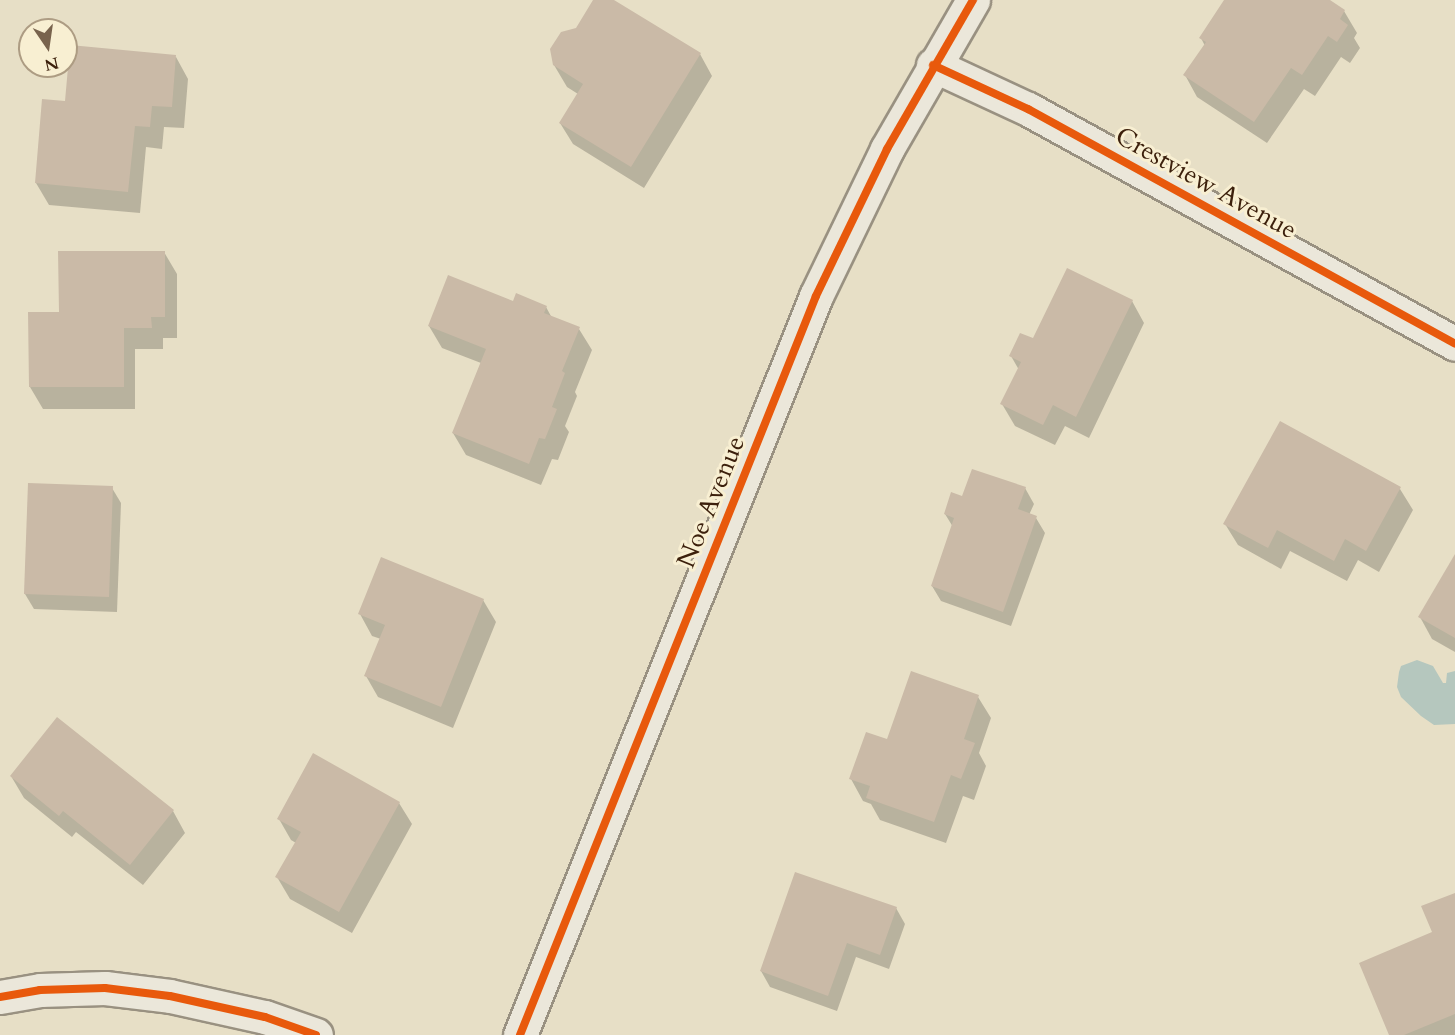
<!DOCTYPE html>
<style>
body{margin:0}
#map{position:relative;width:1455px;height:1035px;overflow:hidden;background:#e7dfc6;font-family:Cardo,serif}
div>[style]{position:absolute}
.water>*{inset:0;background:#b5c7be}
.shadow>*{inset:0;background:#0003}
.building>*{inset:0;background:#cabaa7}
.roads{filter:drop-shadow(2px 0 #999181) drop-shadow(-2px 0 #999181) drop-shadow(0 2px #999181) drop-shadow(0 -2px #999181)}
.minor>*{height:33px;margin:-16.5px;padding:0 16.5px;transform-origin:16.5px;border-radius:16.5px;background:#ebe7da}
.cycleway>*{height:8px;margin:-4px;padding:0 4px;transform-origin:4px;border-radius:4px;background:#e8590c}
span{translate:-50% -50%;white-space:nowrap;text-align:center;line-height:1.15;-webkit-text-stroke:6px #f8efd2;paint-order:stroke}
.street-label{font-size:26px;color:#3c200c}
.north{position:absolute;left:18px;top:18px;width:60px;height:60px;box-sizing:border-box;background:#f8efd2;border:2px solid #ad9c83;border-radius:50%;rotate:167deg;font-size:16px;font-weight:700;line-height:24px;text-align:center;color:#3c200c}
.north::after{content:'';display:block;margin:auto;width:21px;height:27px;background:#78634d;clip-path:polygon(50% 0,100% 100%,50% 72%,0 100%)}
</style>
<div id="map">
<div class="water">
<i style="clip-path:polygon(1417px 660px,1433px 666px,1443px 683px,1446px 683px,1447px 673px,1455px 671px,1455px 724px,1434px 725px,1421px 716px,1401px 697px,1397px 687px,1399px 672px,1401px 666px)"></i>
</div>
<div class="shadow">
<i style="clip-path:polygon(595px 0,611px 0,700px 54px,712px 76px,644px 188px,573px 144px,560px 123px,578px 94px,567px 87px,554px 65px)"></i>
<i style="clip-path:polygon(1226px 0,1327px 0,1344px 11px,1357px 33px,1354px 38px,1360px 48px,1350px 63px,1341px 57px,1315px 96px,1304px 89px,1267px 143px,1197px 97px,1185px 75px,1205px 46px,1201px 38px)"></i>
<i style="clip-path:polygon(176px 57px,188px 79px,184px 128px,164px 127px,162px 149px,146px 147px,140px 213px,49px 205px,36px 183px,66px 102px)"></i>
<i style="clip-path:polygon(164px 252px,177px 274px,177px 338px,163px 338px,163px 349px,135px 349px,135px 409px,43px 409px,30px 387px,60px 313px)"></i>
<i style="clip-path:polygon(1132px 301px,1144px 323px,1089px 438px,1065px 426px,1055px 445px,1015px 426px,1002px 404px,1019px 370px,1011px 356px,1034px 340px)"></i>
<i style="clip-path:polygon(513px 303px,546px 307px,552px 318px,579px 329px,592px 350px,575px 392px,577px 396px,565px 426px,569px 432px,558px 460px,552px 459px,541px 485px,466px 455px,453px 433px,481px 363px,442px 348px,429px 326px)"></i>
<i style="clip-path:polygon(112px 488px,121px 503px,117px 612px,34px 609px,25px 594px)"></i>
<i style="clip-path:polygon(1025px 488px,1034px 504px,1029px 515px,1036px 518px,1045px 533px,1011px 626px,941px 601px,932px 586px,953px 527px,945px 514px)"></i>
<i style="clip-path:polygon(1400px 489px,1413px 510px,1379px 572px,1358px 560px,1347px 581px,1290px 551px,1281px 569px,1238px 545px,1225px 524px)"></i>
<i style="clip-path:polygon(1455px 557px,1455px 652px,1432px 639px,1420px 617px)"></i>
<i style="clip-path:polygon(483px 600px,496px 622px,453px 728px,378px 697px,366px 676px,381px 639px,372px 636px,360px 614px)"></i>
<i style="clip-path:polygon(978px 697px,991px 718px,979px 753px,986px 766px,974px 800px,963px 796px,946px 843px,880px 820px,871px 804px,863px 801px,851px 779px,888px 741px)"></i>
<i style="clip-path:polygon(11px 776px,173px 811px,185px 833px,143px 885px,76px 832px,72px 837px,24px 798px)"></i>
<i style="clip-path:polygon(399px 803px,412px 824px,352px 933px,290px 899px,277px 877px,296px 843px,291px 840px,279px 819px)"></i>
<i style="clip-path:polygon(1455px 896px,1455px 1035px,1391px 1035px)"></i>
<i style="clip-path:polygon(896px 908px,905px 924px,889px 969px,856px 957px,837px 1011px,770px 987px,761px 971px)"></i>
</div>
<div class="building">
<i style="clip-path:polygon(593px 0,614px 0,701px 53px,631px 167px,559px 123px,583px 84px,553px 65px,550px 49px,561px 32px,576px 28px)"></i>
<i style="clip-path:polygon(1224px 0,1330px 0,1345px 10px,1340px 19px,1348px 25px,1337px 42px,1328px 36px,1302px 75px,1291px 68px,1254px 122px,1183px 75px,1206px 42px,1199px 38px)"></i>
<i style="clip-path:polygon(70px 45px,176px 55px,172px 107px,152px 106px,150px 127px,135px 126px,128px 192px,35px 183px,42px 99px,65px 101px)"></i>
<i style="clip-path:polygon(58px 251px,165px 251px,165px 317px,151px 317px,152px 328px,124px 328px,124px 387px,29px 387px,28px 312px,59px 312px)"></i>
<i style="clip-path:polygon(1067px 268px,1133px 300px,1076px 417px,1053px 405px,1043px 425px,1000px 404px,1021px 362px,1009px 356px,1020px 333px,1033px 338px)"></i>
<i style="clip-path:polygon(448px 275px,513px 301px,516px 293px,547px 306px,544px 313px,580px 327px,562px 371px,565px 373px,552px 407px,557px 409px,545px 439px,539px 438px,529px 464px,452px 433px,486px 349px,428px 326px)"></i>
<i style="clip-path:polygon(1280px 421px,1401px 487px,1366px 551px,1345px 539px,1334px 561px,1277px 530px,1268px 548px,1223px 524px)"></i>
<i style="clip-path:polygon(972px 469px,1026px 487px,1018px 509px,1037px 516px,1003px 612px,931px 586px,954px 518px,944px 514px,951px 492px,962px 496px)"></i>
<i style="clip-path:polygon(28px 483px,113px 486px,109px 597px,24px 594px)"></i>
<i style="clip-path:polygon(1455px 554px,1455px 638px,1418px 617px)"></i>
<i style="clip-path:polygon(381px 557px,484px 599px,441px 707px,364px 676px,385px 625px,358px 614px)"></i>
<i style="clip-path:polygon(911px 671px,979px 695px,964px 739px,975px 743px,961px 779px,951px 775px,934px 822px,866px 798px,870px 786px,849px 779px,866px 732px,887px 739px)"></i>
<i style="clip-path:polygon(57px 717px,174px 810px,130px 865px,63px 811px,59px 816px,10px 776px)"></i>
<i style="clip-path:polygon(313px 753px,400px 802px,339px 912px,275px 877px,301px 832px,277px 819px)"></i>
<i style="clip-path:polygon(795px 872px,897px 907px,880px 955px,847px 943px,828px 996px,760px 971px)"></i>
<i style="clip-path:polygon(1455px 893px,1455px 1014px,1404px 1035px,1389px 1035px,1359px 963px,1432px 932px,1421px 906px)"></i>
</div>
<div class="roads">
<div class="minor">
<i style="left:933px;top:65px;width:105px;rotate:24.9deg"></i>
<i style="left:1028px;top:109px;width:487px;rotate:28.8deg"></i>
<i style="left:0;top:997px;width:41px;rotate:-9.9deg"></i>
<i style="left:40px;top:990px;width:65px;rotate:-1.8deg"></i>
<i style="left:105px;top:988px;width:65px;rotate:7deg"></i>
<i style="left:170px;top:996px;width:97px;rotate:12.5deg"></i>
<i style="left:265px;top:1017px;width:54px;rotate:19.4deg"></i>
<i style="left:520px;top:1035px;width:796px;rotate:-68.17deg"></i>
<i style="left:816px;top:296px;width:163px;rotate:-64.2deg"></i>
<i style="left:887px;top:149px;width:172px;rotate:-60deg"></i>
</div>
</div>
<div class="cycleway">
<i style="left:933px;top:65px;width:105px;rotate:24.9deg"></i>
<i style="left:1028px;top:109px;width:487px;rotate:28.8deg"></i>
<i style="left:0;top:997px;width:41px;rotate:-9.9deg"></i>
<i style="left:40px;top:990px;width:65px;rotate:-1.8deg"></i>
<i style="left:105px;top:988px;width:65px;rotate:7deg"></i>
<i style="left:170px;top:996px;width:97px;rotate:12.5deg"></i>
<i style="left:265px;top:1017px;width:54px;rotate:19.4deg"></i>
<i style="left:520px;top:1035px;width:796px;rotate:-68.17deg"></i>
<i style="left:816px;top:296px;width:163px;rotate:-64.2deg"></i>
<i style="left:887px;top:149px;width:172px;rotate:-60deg"></i>
</div>
<div class="street-label">
<span style="left:1206px;top:183px;rotate:29deg">Crestview Avenue</span>
<span style="left:711px;top:502px;rotate:-68deg">Noe Avenue</span>
</div>
<div class="north">N</div>
</div>
